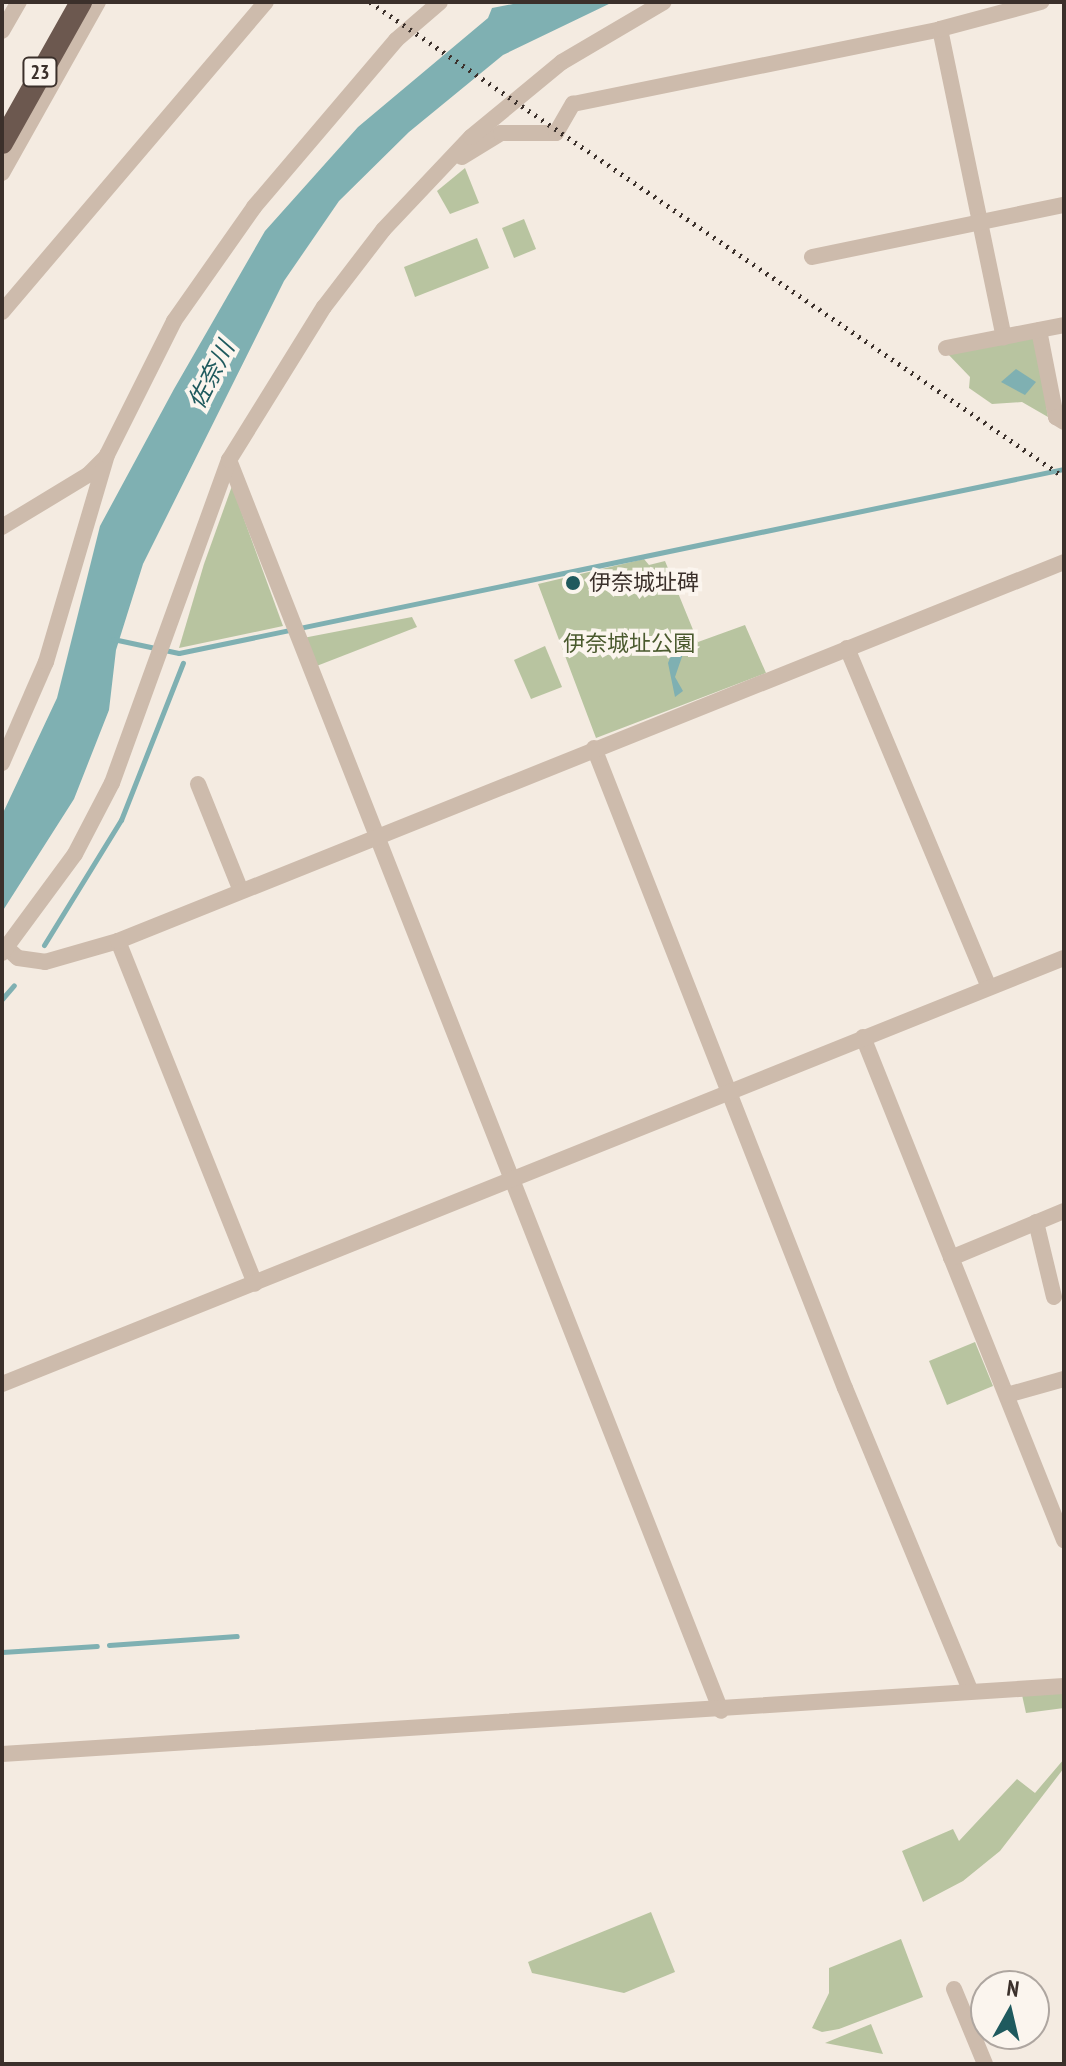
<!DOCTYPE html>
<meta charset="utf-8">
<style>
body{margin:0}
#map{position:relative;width:1066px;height:2066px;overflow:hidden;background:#f4ebe1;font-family:"PT Sans Narrow","Noto Sans JP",sans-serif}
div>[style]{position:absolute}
.green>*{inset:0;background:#b8c4a0}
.water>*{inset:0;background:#7fb0b2}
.stream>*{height:5px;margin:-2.5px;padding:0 2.5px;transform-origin:2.5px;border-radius:2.5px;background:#7fb0b2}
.minor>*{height:16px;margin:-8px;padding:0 8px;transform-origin:8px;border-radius:8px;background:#cdbbac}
.trunk>*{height:22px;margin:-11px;padding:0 11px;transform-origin:11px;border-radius:11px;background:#6c584f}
.rail>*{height:5px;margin-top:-2.5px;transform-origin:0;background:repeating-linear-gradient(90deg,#3b302b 0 2px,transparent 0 8px)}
.dots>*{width:22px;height:22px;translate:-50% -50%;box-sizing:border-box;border:4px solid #fbf5ee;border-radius:50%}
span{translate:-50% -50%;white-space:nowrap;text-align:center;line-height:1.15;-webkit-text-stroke:8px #fbf5ee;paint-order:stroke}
.shield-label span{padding:2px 6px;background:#fbf5ee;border:2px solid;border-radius:6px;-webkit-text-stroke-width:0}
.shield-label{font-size:20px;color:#3b302b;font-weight:700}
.poi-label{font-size:22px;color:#3b302b}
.left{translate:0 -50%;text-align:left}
.park-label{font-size:22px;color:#4a5a2e}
.water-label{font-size:24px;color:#1f5a5e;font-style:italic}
.frame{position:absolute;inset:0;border:4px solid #3b302b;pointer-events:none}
.north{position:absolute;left:970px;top:1970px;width:80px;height:80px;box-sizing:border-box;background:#fbf5ee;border:2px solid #aea6a0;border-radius:50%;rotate:8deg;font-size:22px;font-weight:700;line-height:32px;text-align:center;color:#3b302b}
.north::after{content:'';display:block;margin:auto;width:28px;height:36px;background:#1f5a5e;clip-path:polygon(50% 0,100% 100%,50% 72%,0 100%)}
</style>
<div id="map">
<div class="green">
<i style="clip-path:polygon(465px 168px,479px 203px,450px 214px,437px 191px)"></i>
<i style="clip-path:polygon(524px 219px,536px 249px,514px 258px,502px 228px)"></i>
<i style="clip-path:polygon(477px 238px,489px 268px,415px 297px,404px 267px)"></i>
<i style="clip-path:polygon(1030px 336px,1037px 343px,1048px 417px,1022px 402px,992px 404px,969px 388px,970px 377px,947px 353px)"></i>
<i style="clip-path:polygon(232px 486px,283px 626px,179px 648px,204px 564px)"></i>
<i style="clip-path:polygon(644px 559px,649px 565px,665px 561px,698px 642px,745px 625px,766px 673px,596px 738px,538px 584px)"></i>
<i style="clip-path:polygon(412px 617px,417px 627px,314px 667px,303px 638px)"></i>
<i style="clip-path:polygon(545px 646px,562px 687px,531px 699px,514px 660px)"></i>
<i style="clip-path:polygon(975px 1342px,993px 1386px,947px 1405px,929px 1361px)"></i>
<i style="clip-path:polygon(1064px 1692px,1064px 1708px,1026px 1713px,1022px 1695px)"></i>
<i style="clip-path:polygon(1064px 1759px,1064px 1768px,1000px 1851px,963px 1881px,923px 1902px,902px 1851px,953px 1829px,959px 1841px,1017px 1779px,1035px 1793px)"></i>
<i style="clip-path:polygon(651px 1912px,675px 1972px,624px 1993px,532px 1973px,528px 1962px)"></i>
<i style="clip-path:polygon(901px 1939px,923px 1997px,839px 2029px,822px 2032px,812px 2028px,829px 1993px,829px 1968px)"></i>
<i style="clip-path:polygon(871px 2024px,883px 2054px,825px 2043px)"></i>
</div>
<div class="water">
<i style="clip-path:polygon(523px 2px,613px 2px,503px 55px,409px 132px,339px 201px,284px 281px,143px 564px,116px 650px,109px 710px,74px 799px,2px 912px,2px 815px,57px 698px,100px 526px,174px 389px,265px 231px,358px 127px,488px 18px,492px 8px)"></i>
<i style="clip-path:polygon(1016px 369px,1036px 382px,1025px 395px,1001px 382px)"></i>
<i style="clip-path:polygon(679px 636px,684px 651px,675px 677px,683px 691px,675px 697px,668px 663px)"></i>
</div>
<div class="stream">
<i style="left:113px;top:639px;width:67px;rotate:12deg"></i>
<i style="left:179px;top:653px;width:904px;rotate:-11.75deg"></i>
<i style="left:44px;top:945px;width:147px;rotate:-58.4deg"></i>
<i style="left:121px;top:820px;width:169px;rotate:-68.5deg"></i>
<i style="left:2px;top:999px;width:18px;rotate:-49deg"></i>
<i style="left:109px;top:1645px;width:128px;rotate:-4deg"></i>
<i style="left:2px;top:1652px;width:95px;rotate:-3.6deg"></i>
</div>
<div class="minor">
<i style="left:940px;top:29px;width:315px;rotate:78.3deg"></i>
<i style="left:2px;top:31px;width:34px;rotate:-60deg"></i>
<i style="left:462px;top:157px;width:46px;rotate:-31.6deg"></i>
<i style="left:501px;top:133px;width:55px"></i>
<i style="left:556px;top:133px;width:34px;rotate:-60deg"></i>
<i style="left:573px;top:104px;width:375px;rotate:-11.5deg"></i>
<i style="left:940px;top:29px;width:105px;rotate:-15deg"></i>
<i style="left:2px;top:173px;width:196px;rotate:-60.7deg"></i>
<i style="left:812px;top:257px;width:257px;rotate:-11.7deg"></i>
<i style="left:2px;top:312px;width:407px;rotate:-49.6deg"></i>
<i style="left:1039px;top:330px;width:89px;rotate:78.9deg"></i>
<i style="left:1056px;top:417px;width:9px;rotate:32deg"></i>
<i style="left:946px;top:348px;width:120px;rotate:-11deg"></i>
<i style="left:229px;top:460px;width:1344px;rotate:68.53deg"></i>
<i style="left:2px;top:527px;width:100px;rotate:-31.2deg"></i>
<i style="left:88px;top:475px;width:23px;rotate:-45deg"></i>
<i style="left:847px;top:648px;width:368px;rotate:67.3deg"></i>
<i style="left:594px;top:748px;width:687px;rotate:68.59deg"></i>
<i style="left:845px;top:1388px;width:327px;rotate:67.5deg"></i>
<i style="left:2px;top:763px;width:110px;rotate:-66.5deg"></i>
<i style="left:46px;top:662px;width:216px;rotate:-73.6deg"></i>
<i style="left:107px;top:455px;width:150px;rotate:-63.4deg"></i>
<i style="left:174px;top:321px;width:139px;rotate:-54.9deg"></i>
<i style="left:254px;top:207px;width:219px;rotate:-49.6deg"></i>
<i style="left:396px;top:40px;width:58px;rotate:-40.8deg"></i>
<i style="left:198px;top:784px;width:115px;rotate:68.1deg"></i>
<i style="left:118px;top:941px;width:369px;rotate:68.2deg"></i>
<i style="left:6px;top:947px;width:16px;rotate:43deg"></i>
<i style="left:18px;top:958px;width:27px;rotate:8deg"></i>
<i style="left:45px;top:962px;width:76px;rotate:-16deg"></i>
<i style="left:118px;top:941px;width:1019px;rotate:-21.83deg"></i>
<i style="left:2px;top:953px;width:123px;rotate:-53.6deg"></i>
<i style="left:75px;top:854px;width:80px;rotate:-62.5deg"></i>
<i style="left:112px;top:783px;width:344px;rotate:-70.1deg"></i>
<i style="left:229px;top:460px;width:180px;rotate:-58.2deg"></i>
<i style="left:324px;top:307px;width:97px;rotate:-52.5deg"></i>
<i style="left:383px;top:230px;width:128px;rotate:-46.6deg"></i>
<i style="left:471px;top:137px;width:118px;rotate:-39.5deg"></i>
<i style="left:562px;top:62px;width:118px;rotate:-30.5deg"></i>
<i style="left:863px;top:1037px;width:542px;rotate:68.22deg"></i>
<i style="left:1036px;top:1222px;width:77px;rotate:76.5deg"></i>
<i style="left:951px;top:1258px;width:122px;rotate:-22.6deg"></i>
<i style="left:2px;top:1384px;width:1144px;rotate:-21.86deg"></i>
<i style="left:1007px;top:1395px;width:59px;rotate:-15.7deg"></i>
<i style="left:2px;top:1754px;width:1064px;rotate:-3.66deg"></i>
<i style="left:954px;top:1989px;width:81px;rotate:67.5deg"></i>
</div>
<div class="trunk">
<i style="left:2px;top:143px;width:162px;rotate:-60.7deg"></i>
</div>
<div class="rail">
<i style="left:370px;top:2px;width:841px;rotate:34.39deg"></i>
</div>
<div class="dots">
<i style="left:573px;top:583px;background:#1f5a5e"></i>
</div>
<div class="shield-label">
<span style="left:40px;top:72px">23</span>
</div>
<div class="poi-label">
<span class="left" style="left:589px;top:583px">伊奈城址碑</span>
</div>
<div class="park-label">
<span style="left:629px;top:644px">伊奈城址公園</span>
</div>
<div class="water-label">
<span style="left:211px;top:375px;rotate:-63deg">佐奈川</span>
</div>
<div class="frame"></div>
<div class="north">N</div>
</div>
